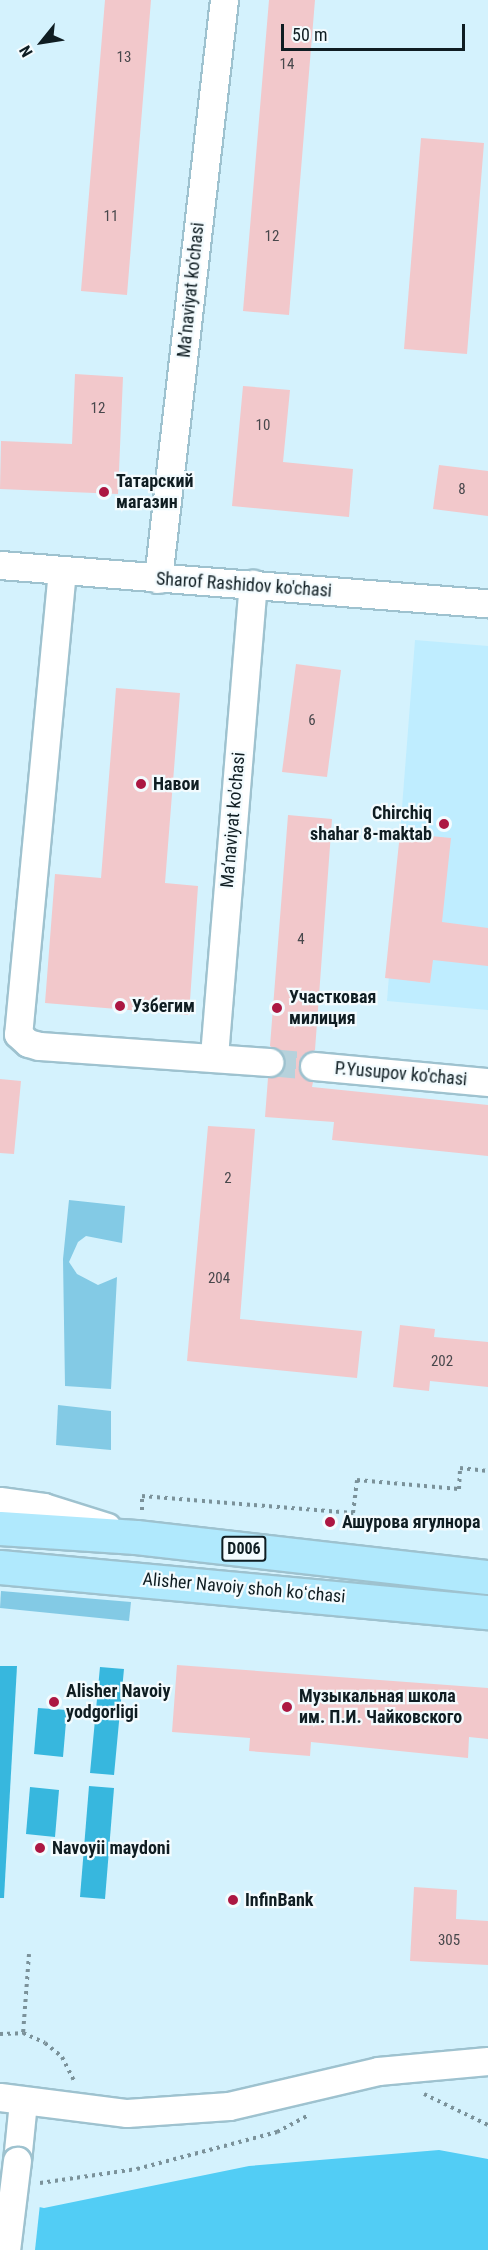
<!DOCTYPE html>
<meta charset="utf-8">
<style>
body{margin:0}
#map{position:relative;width:488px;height:2250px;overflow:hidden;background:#d4f2fd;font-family:"Roboto Condensed",sans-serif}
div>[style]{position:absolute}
.built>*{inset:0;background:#bfedff}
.green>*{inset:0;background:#83cae5}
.forest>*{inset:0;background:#37b7de}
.water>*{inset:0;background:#52cdf5}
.pier>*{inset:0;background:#d4f2fd}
.building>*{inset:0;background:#f2c8cb}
.minor-tunnel>*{height:27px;margin-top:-13.5px;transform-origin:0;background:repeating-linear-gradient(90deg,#b6d2dc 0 27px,transparent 0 41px)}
.path>*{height:4px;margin-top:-2px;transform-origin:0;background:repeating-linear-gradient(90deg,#7b929a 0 3px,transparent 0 7.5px)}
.roads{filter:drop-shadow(2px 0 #9ec2cf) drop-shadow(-2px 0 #9ec2cf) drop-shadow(0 2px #9ec2cf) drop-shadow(0 -2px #9ec2cf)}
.minor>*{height:27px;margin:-13.5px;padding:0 13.5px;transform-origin:13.5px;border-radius:13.5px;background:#fff}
.major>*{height:33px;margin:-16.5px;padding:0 16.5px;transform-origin:16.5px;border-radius:16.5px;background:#b0e9fd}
.bridges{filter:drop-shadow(2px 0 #9ec2cf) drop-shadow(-2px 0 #9ec2cf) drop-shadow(0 2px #9ec2cf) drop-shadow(0 -2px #9ec2cf)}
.minor-bridge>*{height:27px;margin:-13.5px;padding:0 13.5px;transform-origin:13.5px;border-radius:13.5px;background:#fff}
.dots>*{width:16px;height:16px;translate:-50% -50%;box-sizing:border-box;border:3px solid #f3fbfe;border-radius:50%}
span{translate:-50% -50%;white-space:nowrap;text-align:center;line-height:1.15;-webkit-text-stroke:4.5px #f3fbfe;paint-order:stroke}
.number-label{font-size:15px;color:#48484c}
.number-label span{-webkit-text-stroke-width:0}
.shield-label span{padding:2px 4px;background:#f3fbfe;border:2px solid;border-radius:4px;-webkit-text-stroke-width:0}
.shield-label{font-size:16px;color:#0f1d22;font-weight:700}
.street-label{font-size:18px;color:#0f1d22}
.poi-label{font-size:18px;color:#0f1d22;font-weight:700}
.left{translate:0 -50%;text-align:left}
.right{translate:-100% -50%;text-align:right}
.north{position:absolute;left:12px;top:12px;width:60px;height:60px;-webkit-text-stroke:4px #f3fbfe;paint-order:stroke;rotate:240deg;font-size:16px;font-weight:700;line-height:24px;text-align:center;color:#0f1d22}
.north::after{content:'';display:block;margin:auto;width:21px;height:27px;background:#0f1d22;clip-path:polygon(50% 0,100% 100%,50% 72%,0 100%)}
.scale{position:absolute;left:281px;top:24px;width:184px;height:27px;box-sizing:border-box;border:3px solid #0f1d22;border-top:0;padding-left:8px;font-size:18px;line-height:21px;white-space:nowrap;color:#0f1d22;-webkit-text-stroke:4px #f3fbfe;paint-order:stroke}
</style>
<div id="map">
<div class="built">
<i style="clip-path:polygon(415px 640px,488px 646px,488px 1010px,387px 1001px)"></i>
</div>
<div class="green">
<i style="clip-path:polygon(69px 1200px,125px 1206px,122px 1243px,86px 1236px,78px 1242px,69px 1262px,77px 1274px,98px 1285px,117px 1277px,111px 1389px,65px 1386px,63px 1259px)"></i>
<i style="clip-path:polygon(58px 1405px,111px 1411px,111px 1450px,56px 1445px)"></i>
<i style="clip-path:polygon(1px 1591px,131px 1602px,129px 1621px,0 1608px)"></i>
</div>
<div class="forest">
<i style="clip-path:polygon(0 1666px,17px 1666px,4px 1898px,0 1898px)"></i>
<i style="clip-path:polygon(100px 1667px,124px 1669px,114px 1775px,90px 1773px)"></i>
<i style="clip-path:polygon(38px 1708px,67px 1710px,63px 1757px,34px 1754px)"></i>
<i style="clip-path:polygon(89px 1786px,114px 1788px,105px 1899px,80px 1897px)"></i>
<i style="clip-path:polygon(30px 1787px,59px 1790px,55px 1837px,26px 1834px)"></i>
</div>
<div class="water">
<i style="clip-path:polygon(439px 2150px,488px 2159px,488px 2250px,0 2250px,0 2199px,44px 2208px,249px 2166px)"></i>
</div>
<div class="pier">
<i style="clip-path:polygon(0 2196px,40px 2204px,35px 2250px,0 2250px)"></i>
</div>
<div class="building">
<i style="clip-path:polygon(105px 0,151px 0,127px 295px,81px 291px)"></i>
<i style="clip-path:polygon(269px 0,315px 0,289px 315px,243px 311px)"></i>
<i style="clip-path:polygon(421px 138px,484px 143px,467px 354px,404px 349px)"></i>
<i style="clip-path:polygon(75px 374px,123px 377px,118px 494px,0 489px,1px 441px,72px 444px)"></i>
<i style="clip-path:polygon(243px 386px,290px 390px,283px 462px,353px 469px,349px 517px,232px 506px)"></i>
<i style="clip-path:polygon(439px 465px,488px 471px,488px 516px,433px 509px)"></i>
<i style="clip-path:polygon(296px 664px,341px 670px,327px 777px,282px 772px)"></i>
<i style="clip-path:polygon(116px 688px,180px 693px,165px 883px,198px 886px,189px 1015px,45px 1003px,55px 874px,101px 878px)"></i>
<i style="clip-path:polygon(288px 815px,332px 819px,315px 1050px,301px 1057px,300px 1073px,313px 1082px,312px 1087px,488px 1105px,488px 1156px,332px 1140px,334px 1122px,265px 1117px,268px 1078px,276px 1076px,285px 1064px,283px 1055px,270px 1046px)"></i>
<i style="clip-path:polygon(400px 833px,451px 838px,442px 922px,488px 928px,488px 966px,433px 960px,430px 983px,385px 978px)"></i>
<i style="clip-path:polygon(0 1079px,21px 1081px,14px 1154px,0 1153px)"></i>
<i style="clip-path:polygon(208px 1126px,255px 1129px,240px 1319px,362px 1331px,357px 1378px,187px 1361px)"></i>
<i style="clip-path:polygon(400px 1325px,435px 1329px,434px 1337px,488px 1342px,488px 1387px,430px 1381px,429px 1391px,393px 1387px)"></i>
<i style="clip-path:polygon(177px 1665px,488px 1688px,488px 1739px,469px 1737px,468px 1758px,311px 1742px,310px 1756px,249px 1751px,250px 1738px,172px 1732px)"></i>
<i style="clip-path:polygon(414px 1887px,457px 1890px,456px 1919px,488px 1921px,488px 1965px,410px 1961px)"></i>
</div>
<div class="minor-tunnel">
<i style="left:269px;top:1062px;width:45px;rotate:5.1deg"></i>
</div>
<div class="path">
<i style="left:142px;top:1510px;width:14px;rotate:-90deg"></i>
<i style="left:142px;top:1496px;width:212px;rotate:4.6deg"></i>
<i style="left:353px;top:1513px;width:33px;rotate:-83deg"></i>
<i style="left:357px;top:1480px;width:102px;rotate:5deg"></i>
<i style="left:459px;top:1489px;width:21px;rotate:-87deg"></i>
<i style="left:460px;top:1468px;width:28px;rotate:6deg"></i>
<i style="left:29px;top:1954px;width:79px;rotate:94.3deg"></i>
<i style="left:23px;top:2033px;width:24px;rotate:24deg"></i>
<i style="left:45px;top:2043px;width:22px;rotate:39deg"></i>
<i style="left:62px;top:2057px;width:27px;rotate:63deg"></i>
<i style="left:0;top:2034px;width:23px;rotate:-2deg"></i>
<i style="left:424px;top:2094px;width:71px;rotate:25.8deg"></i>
<i style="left:40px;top:2183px;width:98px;rotate:-8.2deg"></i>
<i style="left:137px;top:2169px;width:145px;rotate:-14.8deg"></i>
<i style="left:277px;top:2132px;width:36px;rotate:-28deg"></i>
</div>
<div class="roads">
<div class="minor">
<i style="left:0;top:565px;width:489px;rotate:4.5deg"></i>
<i style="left:62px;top:570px;width:466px;rotate:95.4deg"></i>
<i style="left:18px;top:1034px;width:13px;rotate:42deg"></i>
<i style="left:28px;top:1043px;width:11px;rotate:15deg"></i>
<i style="left:39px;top:1046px;width:231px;rotate:4deg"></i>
<i style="left:158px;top:579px;width:583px;rotate:-83.5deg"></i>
<i style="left:214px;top:1056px;width:474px;rotate:-85.3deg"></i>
<i style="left:314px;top:1066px;width:175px;rotate:5.3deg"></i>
<i style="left:0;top:1501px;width:44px;rotate:7.8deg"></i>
<i style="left:44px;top:1507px;width:66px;rotate:17.6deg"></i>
<i style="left:0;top:2097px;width:128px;rotate:7.2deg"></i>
<i style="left:127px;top:2113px;width:102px;rotate:-3.9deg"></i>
<i style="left:229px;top:2106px;width:153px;rotate:-13.2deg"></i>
<i style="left:378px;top:2071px;width:110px;rotate:-5.2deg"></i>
<i style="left:17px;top:2161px;width:59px;rotate:-84.2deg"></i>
</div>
<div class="major">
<i style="left:0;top:1528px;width:136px;rotate:3.8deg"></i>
<i style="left:136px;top:1537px;width:354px;rotate:6.5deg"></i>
<i style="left:0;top:1567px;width:490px;rotate:5.3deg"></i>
</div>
</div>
<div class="bridges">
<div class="minor-bridge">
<i style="left:6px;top:2250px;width:90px;rotate:-83deg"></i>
</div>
</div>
<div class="dots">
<i style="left:104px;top:492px;background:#ac1742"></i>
<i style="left:141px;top:784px;background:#ac1742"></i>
<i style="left:444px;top:824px;background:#ac1742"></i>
<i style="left:120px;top:1006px;background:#ac1742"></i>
<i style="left:277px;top:1008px;background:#ac1742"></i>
<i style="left:330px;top:1522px;background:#ac1742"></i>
<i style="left:54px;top:1702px;background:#ac1742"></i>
<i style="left:287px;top:1707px;background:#ac1742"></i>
<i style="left:40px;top:1848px;background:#ac1742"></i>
<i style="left:233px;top:1900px;background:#ac1742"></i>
</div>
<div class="number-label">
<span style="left:124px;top:58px">13</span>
<span style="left:287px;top:65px">14</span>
<span style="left:111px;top:217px">11</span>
<span style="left:272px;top:237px">12</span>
<span style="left:98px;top:409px">12</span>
<span style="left:263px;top:426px">10</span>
<span style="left:462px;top:490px">8</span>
<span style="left:312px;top:721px">6</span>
<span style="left:301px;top:940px">4</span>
<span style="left:228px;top:1179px">2</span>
<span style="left:219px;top:1279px">204</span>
<span style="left:442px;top:1362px">202</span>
<span style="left:449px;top:1941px">305</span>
</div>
<div class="shield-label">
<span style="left:244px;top:1549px">D006</span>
</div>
<div class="street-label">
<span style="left:191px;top:290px;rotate:-84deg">Ma’naviyat ko'chasi</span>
<span style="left:244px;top:585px;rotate:4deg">Sharof Rashidov ko'chasi</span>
<span style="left:233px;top:820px;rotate:-85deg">Ma’naviyat ko'chasi</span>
<span style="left:401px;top:1074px;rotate:5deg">P.Yusupov ko'chasi</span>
<span style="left:244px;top:1588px;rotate:5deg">Alisher Navoiy shoh koʻchasi</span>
</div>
<div class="poi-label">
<span class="left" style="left:116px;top:492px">Татарский<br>магазин</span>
<span class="left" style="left:153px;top:784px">Навои</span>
<span class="right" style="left:432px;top:824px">Chirchiq<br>shahar 8-maktab</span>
<span class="left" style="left:289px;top:1008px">Участковая<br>милиция</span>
<span class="left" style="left:132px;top:1006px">Узбегим</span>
<span class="left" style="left:342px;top:1522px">Ашурова ягулнора</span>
<span class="left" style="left:66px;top:1702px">Alisher Navoiy<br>yodgorligi</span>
<span class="left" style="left:299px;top:1707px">Музыкальная школа<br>им. П.И. Чайковского</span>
<span class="left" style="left:52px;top:1848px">Navoyii maydoni</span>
<span class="left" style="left:245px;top:1900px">InfinBank</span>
</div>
<div class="north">N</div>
<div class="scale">50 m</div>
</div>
